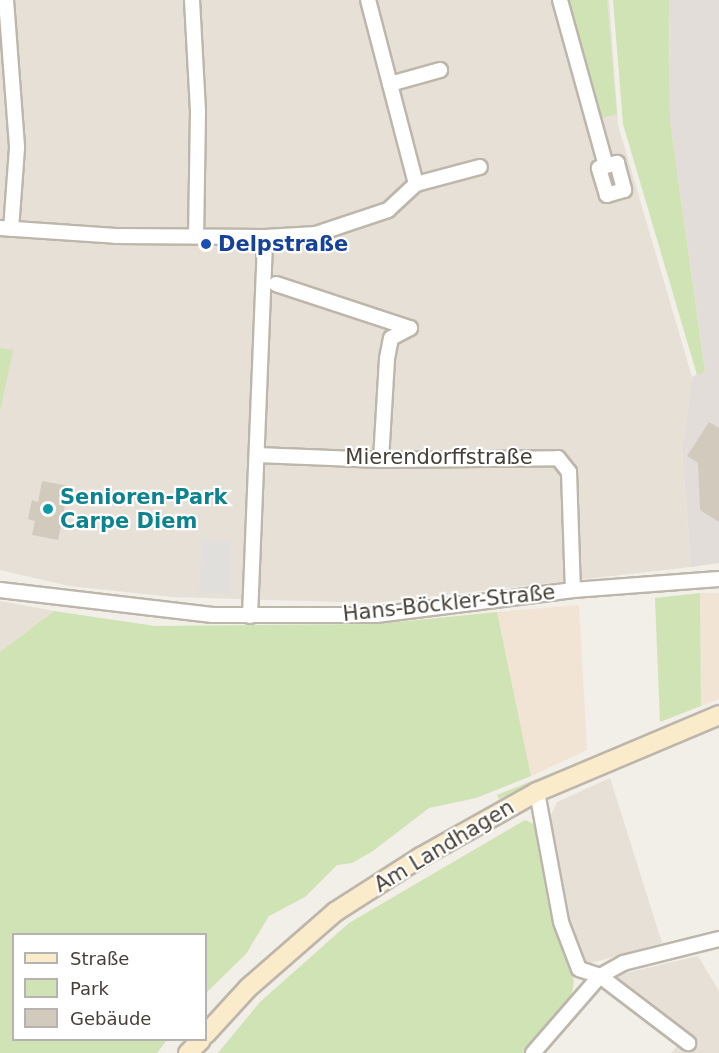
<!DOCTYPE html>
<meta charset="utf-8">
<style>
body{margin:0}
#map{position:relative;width:719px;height:1053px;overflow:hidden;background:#f2eee8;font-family:"DejaVu Sans",sans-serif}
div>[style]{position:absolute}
.residential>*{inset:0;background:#e6e0d6}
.commercial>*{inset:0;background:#f2e4d4}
.industrial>*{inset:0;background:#e2ddd9}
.green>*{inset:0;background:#d0e3b4}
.parking>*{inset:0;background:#e1dfdc}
.building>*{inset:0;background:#d3cabe}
.roads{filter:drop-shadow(2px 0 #bdb6ab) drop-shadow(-2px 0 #bdb6ab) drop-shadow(0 2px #bdb6ab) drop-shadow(0 -2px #bdb6ab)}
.street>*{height:14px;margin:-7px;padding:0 7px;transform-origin:7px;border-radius:7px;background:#fff}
.secondary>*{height:18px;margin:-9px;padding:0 9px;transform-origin:9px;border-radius:9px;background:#faecca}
.dots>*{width:16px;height:16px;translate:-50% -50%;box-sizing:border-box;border:3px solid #fff;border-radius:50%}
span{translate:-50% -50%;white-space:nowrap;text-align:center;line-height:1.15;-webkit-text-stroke:4.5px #fff;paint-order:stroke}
.transit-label{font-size:21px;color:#164399;font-weight:700}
.left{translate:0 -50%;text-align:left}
.street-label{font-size:21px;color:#453f37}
.culture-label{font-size:21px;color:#0d838f;font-weight:700}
.legend{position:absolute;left:12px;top:933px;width:195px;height:108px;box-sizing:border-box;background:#fff;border:2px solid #b5b2af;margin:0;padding:8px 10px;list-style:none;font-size:18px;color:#453f37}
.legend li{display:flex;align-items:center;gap:12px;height:30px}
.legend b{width:30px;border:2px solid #b5b2af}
</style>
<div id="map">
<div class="residential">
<i style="clip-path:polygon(0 0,609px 0,618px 125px,692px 377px,682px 449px,691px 567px,373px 603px,173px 597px,69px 586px,0 570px)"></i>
<i style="clip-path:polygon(0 601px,54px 611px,0 652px)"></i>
<i style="clip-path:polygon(610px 778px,662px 943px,584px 965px,565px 921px,549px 820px,557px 802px)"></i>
<i style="clip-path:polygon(698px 956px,719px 991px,719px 1053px,671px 1053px,680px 1043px,603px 985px,617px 975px)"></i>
</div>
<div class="commercial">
<i style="clip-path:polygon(700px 593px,719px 593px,719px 699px,701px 706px)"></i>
<i style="clip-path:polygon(579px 605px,587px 750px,531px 776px,497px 612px)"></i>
</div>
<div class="industrial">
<i style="clip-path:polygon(669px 0,719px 0,719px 563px,691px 567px,682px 449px,692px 377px,705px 370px,670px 121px)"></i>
</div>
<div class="green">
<i style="clip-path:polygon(569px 0,607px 0,617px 114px,602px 118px)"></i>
<i style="clip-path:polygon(613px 0,669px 0,670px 121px,705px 371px,697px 375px,623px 124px)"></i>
<i style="clip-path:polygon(0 348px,13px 350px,0 412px)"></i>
<i style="clip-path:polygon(700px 593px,701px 706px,660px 722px,655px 598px)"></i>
<i style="clip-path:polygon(54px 611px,155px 626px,378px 624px,497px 612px,531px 776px,476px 798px,429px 808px,373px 851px,352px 863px,337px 865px,305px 897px,269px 916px,246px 954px,206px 993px,206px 934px,14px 934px,14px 1040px,167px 1040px,157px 1053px,0 1053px,0 652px)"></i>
<i style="clip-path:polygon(719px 706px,719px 710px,499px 799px,497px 795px)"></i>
<i style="clip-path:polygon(525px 820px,538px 826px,555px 922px,574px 981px,571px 1000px,524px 1053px,218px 1053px,260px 1002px,349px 923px)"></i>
</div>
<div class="parking">
<i style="clip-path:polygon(202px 539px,231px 541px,229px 594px,199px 592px)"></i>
</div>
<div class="building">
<i style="clip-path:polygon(709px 422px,719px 428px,719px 522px,700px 510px,698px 463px,687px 456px)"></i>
<i style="clip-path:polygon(42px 481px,69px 486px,58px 540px,32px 535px,35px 521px,28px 519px,32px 500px,38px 502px)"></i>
</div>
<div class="roads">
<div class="street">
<i style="left:6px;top:0;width:148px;rotate:85.7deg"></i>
<i style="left:17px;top:148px;width:81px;rotate:94.2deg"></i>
<i style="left:192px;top:0;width:112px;rotate:86.9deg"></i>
<i style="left:198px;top:112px;width:124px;rotate:90.9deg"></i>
<i style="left:560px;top:0;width:172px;rotate:74.5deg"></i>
<i style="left:390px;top:84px;width:52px;rotate:-15.6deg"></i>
<i style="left:617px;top:163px;width:28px;rotate:75deg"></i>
<i style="left:624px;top:190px;width:18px;rotate:164deg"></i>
<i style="left:607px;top:195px;width:28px;rotate:-107deg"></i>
<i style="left:599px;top:168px;width:19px;rotate:-16deg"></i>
<i style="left:416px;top:184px;width:66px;rotate:-14.9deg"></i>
<i style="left:0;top:228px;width:116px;rotate:3.9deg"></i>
<i style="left:116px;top:236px;width:149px;rotate:0.4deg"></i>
<i style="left:265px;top:237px;width:51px;rotate:-3.4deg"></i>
<i style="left:316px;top:234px;width:76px;rotate:-18.4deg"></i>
<i style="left:388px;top:210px;width:38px;rotate:-43deg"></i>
<i style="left:416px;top:184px;width:190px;rotate:-104.6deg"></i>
<i style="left:276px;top:284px;width:141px;rotate:18.2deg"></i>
<i style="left:410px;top:328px;width:21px;rotate:152deg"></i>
<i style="left:391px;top:338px;width:21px;rotate:101deg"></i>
<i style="left:387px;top:359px;width:101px;rotate:93.4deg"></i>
<i style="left:257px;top:455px;width:124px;rotate:2.3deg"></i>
<i style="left:381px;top:460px;width:177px;rotate:-0.6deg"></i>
<i style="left:558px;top:458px;width:18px;rotate:52deg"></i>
<i style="left:569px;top:472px;width:118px;rotate:88.1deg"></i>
<i style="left:0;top:590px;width:214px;rotate:6.7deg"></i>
<i style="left:213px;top:615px;width:163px"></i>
<i style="left:376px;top:615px;width:199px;rotate:-7.2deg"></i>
<i style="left:573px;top:590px;width:146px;rotate:-4.3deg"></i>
<i style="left:250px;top:616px;width:379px;rotate:-87.7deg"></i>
<i style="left:537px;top:792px;width:132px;rotate:79.5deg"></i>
<i style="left:561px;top:922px;width:50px;rotate:69deg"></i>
<i style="left:579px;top:969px;width:22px;rotate:18deg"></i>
<i style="left:600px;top:976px;width:111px;rotate:37.3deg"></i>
<i style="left:533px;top:1053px;width:102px;rotate:-49deg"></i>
<i style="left:600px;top:976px;width:26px;rotate:-29deg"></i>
<i style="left:623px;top:963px;width:99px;rotate:-14deg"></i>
</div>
<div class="secondary">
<i style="left:206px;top:1034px;width:62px;rotate:-47.6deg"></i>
<i style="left:248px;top:988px;width:116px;rotate:-41.1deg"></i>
<i style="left:335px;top:912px;width:102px;rotate:-32.6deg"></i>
<i style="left:421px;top:857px;width:133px;rotate:-29.3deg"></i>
<i style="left:537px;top:792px;width:198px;rotate:-22.9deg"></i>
<i style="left:188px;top:1053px;width:18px;rotate:-45deg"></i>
</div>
</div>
<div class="dots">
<i style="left:206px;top:244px;background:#1a4fb4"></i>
<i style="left:48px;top:509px;background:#0f9aa8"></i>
</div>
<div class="transit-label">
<span class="left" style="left:218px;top:244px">Delpstraße</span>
</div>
<div class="street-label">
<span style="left:439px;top:457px">Mierendorffstraße</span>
<span style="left:449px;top:603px;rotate:-6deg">Hans-Böckler-Straße</span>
<span style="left:444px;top:846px;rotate:-31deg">Am Landhagen</span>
</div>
<div class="culture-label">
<span class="left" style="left:60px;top:509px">Senioren-Park<br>Carpe Diem</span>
</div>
<ul class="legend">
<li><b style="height:8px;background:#faecca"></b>Straße</li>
<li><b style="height:16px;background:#d0e3b4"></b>Park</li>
<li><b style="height:16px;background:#d3cabe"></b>Gebäude</li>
</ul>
</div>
